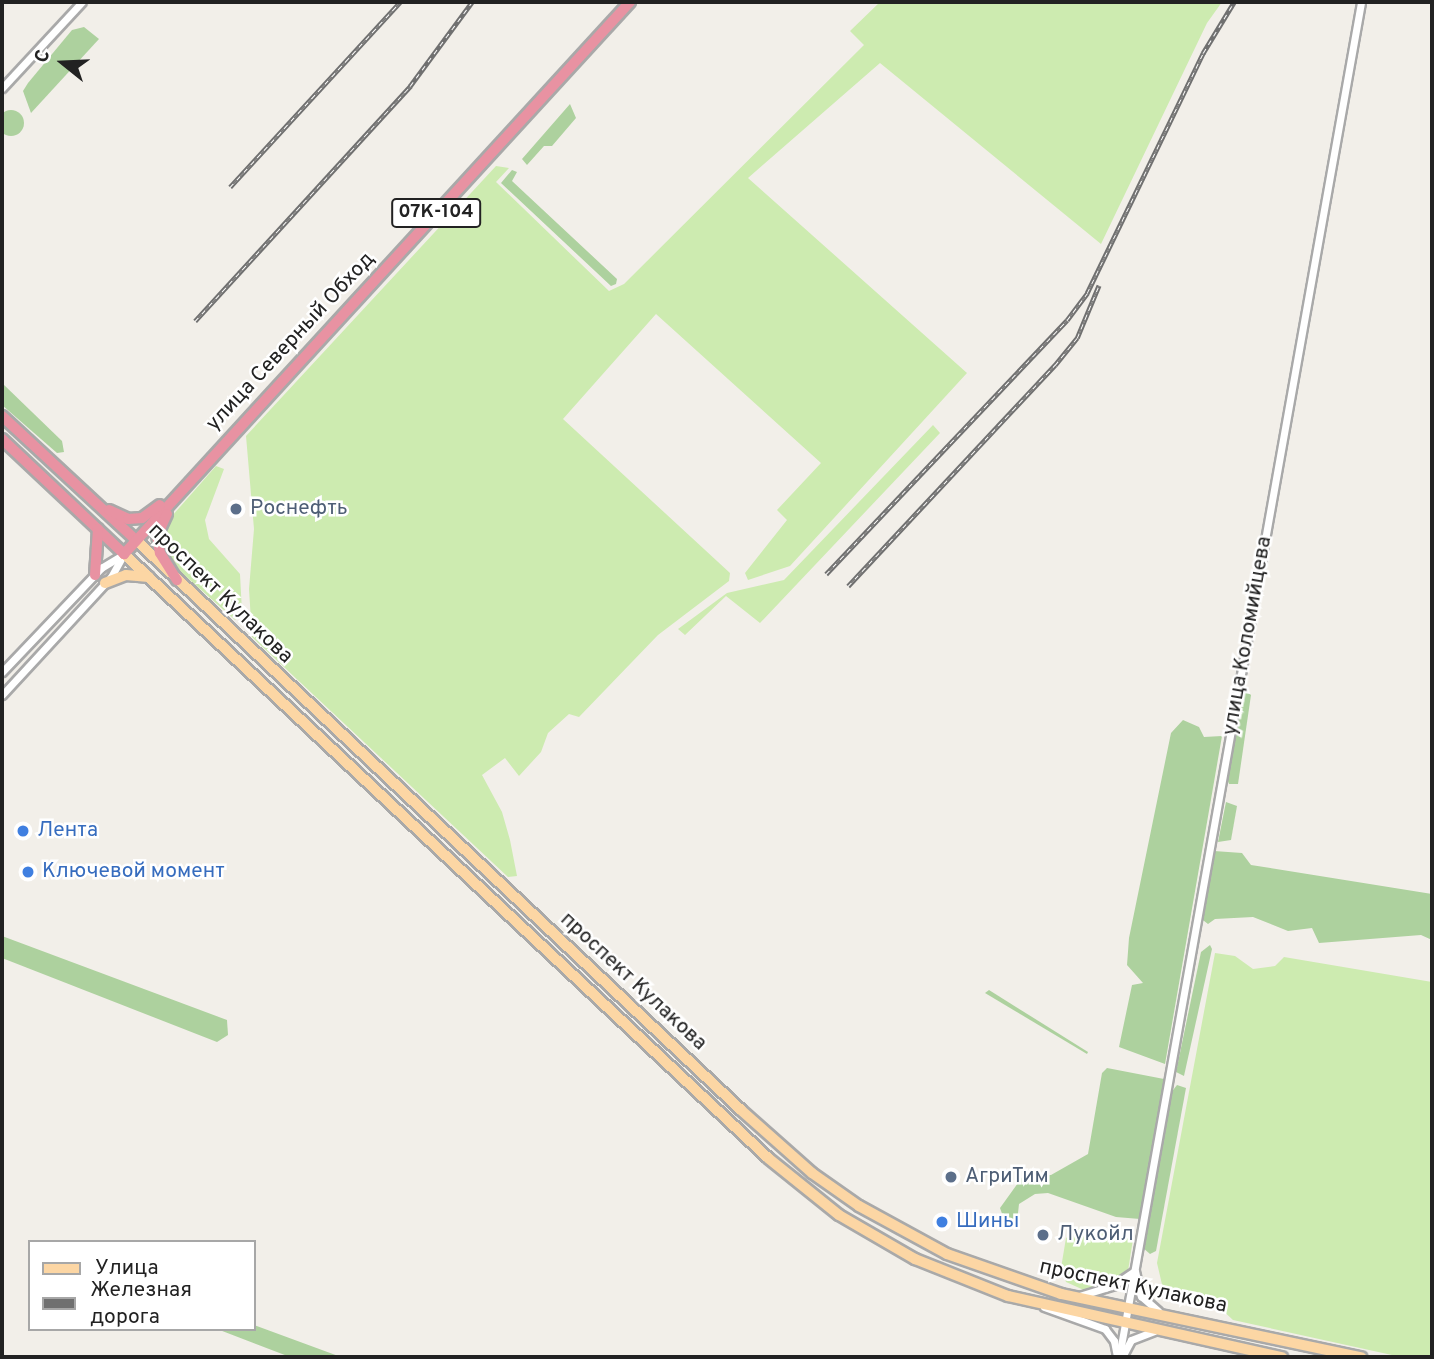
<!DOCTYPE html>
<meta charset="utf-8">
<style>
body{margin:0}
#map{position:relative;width:1434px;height:1359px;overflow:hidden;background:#f2efe9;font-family:Overpass,sans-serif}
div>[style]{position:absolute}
.grass>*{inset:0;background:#cdebb0}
.forest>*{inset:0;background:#add19e}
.round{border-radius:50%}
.roads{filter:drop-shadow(2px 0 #a9a9a9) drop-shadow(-2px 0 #a9a9a9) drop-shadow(0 2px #a9a9a9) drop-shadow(0 -2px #a9a9a9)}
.minor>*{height:7px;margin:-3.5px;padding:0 3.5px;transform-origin:3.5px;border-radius:3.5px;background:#fff}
.major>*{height:10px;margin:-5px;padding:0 5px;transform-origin:5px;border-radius:5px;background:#fcd6a4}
.highway>*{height:10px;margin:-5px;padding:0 5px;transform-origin:5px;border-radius:5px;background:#e892a2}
.rail>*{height:4.5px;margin-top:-2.25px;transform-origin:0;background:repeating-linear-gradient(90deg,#fff 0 5px,#707070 0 10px);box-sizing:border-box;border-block:2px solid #707070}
.dots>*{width:19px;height:19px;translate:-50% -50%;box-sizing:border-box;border:4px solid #fff;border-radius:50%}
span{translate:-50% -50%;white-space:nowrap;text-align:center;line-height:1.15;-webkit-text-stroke:5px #fff;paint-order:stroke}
.shield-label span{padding:2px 5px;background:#fff;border:2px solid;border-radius:5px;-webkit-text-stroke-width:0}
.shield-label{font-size:19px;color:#222;font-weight:700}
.street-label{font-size:21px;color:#222}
.service-label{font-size:21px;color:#4e5e75}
.left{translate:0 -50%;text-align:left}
.shop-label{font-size:21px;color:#366cbe}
.frame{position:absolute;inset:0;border:4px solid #222;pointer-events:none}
.legend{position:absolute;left:28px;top:1240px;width:228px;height:91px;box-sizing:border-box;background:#fff;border:2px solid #a7a7a7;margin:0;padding:9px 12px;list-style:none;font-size:21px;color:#222}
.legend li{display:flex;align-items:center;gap:14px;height:35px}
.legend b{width:35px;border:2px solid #a7a7a7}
.north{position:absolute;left:28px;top:28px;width:70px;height:70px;-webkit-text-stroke:5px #fff;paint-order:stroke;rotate:288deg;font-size:19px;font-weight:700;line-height:28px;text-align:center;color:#222}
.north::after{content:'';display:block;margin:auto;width:24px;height:32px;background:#222;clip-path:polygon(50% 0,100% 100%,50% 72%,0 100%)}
</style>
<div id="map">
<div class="grass">
<i style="clip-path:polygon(880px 2px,1222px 2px,1207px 23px,1101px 244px,880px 63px,748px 178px,967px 373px,790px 566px,748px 580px,745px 573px,787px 520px,777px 510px,821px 463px,656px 314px,563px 419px,730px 573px,729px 581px,658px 635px,579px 717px,569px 714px,548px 733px,541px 752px,519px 776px,505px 758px,482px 775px,502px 812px,510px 840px,517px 876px,508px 877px,252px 637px,249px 589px,254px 529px,246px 436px,496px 166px,509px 168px,496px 182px,609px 291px,624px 284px,864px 45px,850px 31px)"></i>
<i style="clip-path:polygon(933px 425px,940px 433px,760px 623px,726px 596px,685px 635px,678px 629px,727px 593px,784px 580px)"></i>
<i style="clip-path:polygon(216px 466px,224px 469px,205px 520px,209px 539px,240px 574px,242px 612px,235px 620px,174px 566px,163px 543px,165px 524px)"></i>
<i style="clip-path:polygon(1215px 953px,1235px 956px,1253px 969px,1275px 966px,1284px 957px,1432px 982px,1432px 1357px,1401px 1357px,1233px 1320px,1219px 1307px,1164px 1293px,1157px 1263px)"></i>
<i style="clip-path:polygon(1080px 1228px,1133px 1239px,1128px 1271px,1111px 1285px,1086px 1291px,1066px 1282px,1061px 1268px,1066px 1238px)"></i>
</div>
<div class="forest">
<i style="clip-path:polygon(84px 27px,99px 39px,31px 113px,23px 91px,28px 83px,72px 30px)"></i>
<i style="clip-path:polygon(570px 104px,576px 118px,552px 146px,544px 146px,527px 165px,522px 159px)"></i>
<i class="round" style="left:-2px;top:110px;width:26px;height:26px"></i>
<i style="clip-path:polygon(512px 170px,517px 172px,512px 181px,617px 279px,616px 284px,611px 286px,501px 183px)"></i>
<i style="clip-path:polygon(2px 383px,62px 441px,64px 452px,57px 453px,2px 405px)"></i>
<i style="clip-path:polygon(1243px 688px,1251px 695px,1238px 784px,1229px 784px,1227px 779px)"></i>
<i style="clip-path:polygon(1183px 720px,1199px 727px,1204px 737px,1222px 736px,1165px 1064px,1119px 1047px,1132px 985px,1143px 983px,1127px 965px,1129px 938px,1171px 733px)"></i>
<i style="clip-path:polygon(1226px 802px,1237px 806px,1231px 840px,1218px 842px)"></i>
<i style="clip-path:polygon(1214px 851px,1242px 853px,1251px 865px,1432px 894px,1432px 940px,1421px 935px,1319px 943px,1312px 928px,1288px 931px,1253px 917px,1215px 919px,1208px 924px,1199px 917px)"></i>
<i style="clip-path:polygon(2px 936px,227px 1020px,228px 1035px,217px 1042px,2px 958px)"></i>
<i style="clip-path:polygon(1210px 945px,1212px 949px,1184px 1076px,1176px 1072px,1201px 952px)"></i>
<i style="clip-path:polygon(989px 990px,1088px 1052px,1087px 1054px,985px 993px)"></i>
<i style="clip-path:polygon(1107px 1068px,1164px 1079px,1140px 1219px,1116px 1217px,1048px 1193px,1035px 1194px,1019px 1204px,1017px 1222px,1005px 1222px,1000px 1208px,1023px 1176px,1051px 1175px,1088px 1154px,1102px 1073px)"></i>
<i style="clip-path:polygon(1177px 1085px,1186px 1088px,1156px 1251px,1150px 1254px,1142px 1247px,1170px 1094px)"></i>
<i style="clip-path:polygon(254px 1325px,341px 1357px,290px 1357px,217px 1329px,254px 1329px)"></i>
</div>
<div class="roads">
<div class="minor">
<i style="left:2px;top:88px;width:117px;rotate:-47.1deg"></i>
<i style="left:2px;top:672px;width:144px;rotate:-46.4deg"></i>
<i style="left:101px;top:568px;width:27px;rotate:-31deg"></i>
<i style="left:2px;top:695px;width:161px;rotate:-47.3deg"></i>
<i style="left:111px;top:577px;width:26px;rotate:-61deg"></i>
<i style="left:1079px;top:1296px;width:37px;rotate:-17deg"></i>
<i style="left:1114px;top:1285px;width:25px;rotate:-34deg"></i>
<i style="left:1135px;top:1271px;width:26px;rotate:77deg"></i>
<i style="left:1141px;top:1296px;width:23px;rotate:41deg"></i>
<i style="left:1044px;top:1307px;width:65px;rotate:19.8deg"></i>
<i style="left:1105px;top:1329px;width:15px;rotate:53deg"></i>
<i style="left:1114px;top:1341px;width:16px;rotate:79deg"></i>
<i style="left:1119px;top:1357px;width:1376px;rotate:-79.87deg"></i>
<i style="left:1122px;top:1357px;width:19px;rotate:-62deg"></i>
<i style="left:1131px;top:1340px;width:25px;rotate:-21deg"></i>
</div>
<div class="major">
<i style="left:136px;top:540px;width:831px;rotate:43.29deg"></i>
<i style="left:741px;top:1110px;width:95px;rotate:41.6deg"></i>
<i style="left:812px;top:1173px;width:57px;rotate:35.1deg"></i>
<i style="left:859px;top:1206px;width:100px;rotate:28.6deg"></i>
<i style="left:947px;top:1254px;width:121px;rotate:19.3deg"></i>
<i style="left:1061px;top:1294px;width:307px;rotate:11.9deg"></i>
<i style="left:124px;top:554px;width:883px;rotate:43.16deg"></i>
<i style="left:768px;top:1158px;width:91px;rotate:38.8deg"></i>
<i style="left:839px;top:1215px;width:88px;rotate:30.1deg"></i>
<i style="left:915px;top:1259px;width:100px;rotate:21.7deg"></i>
<i style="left:1008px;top:1296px;width:281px;rotate:12.6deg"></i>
<i style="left:105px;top:583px;width:22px;rotate:-21deg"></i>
<i style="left:126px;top:575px;width:23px;rotate:5deg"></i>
</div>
<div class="highway">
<i style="left:2px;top:416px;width:183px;rotate:42.8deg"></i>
<i style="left:2px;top:439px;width:168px;rotate:43.3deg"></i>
<i style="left:124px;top:554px;width:749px;rotate:-47.49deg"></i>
<i style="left:109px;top:510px;width:21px;rotate:25deg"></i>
<i style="left:128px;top:519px;width:14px;rotate:-4deg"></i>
<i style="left:142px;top:518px;width:22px;rotate:-36deg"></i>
<i style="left:167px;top:514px;width:23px;rotate:115deg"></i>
<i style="left:157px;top:535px;width:18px;rotate:81deg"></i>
<i style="left:160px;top:553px;width:32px;rotate:58deg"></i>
<i style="left:95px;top:575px;width:46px;rotate:-86.3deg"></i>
</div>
</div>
<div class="rail">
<i style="left:230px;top:187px;width:251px;rotate:-47.4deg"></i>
<i style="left:195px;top:321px;width:319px;rotate:-47.5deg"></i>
<i style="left:410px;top:86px;width:104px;rotate:-53.6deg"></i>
<i style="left:826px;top:574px;width:350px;rotate:-46.5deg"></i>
<i style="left:1067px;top:320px;width:34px;rotate:-53deg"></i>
<i style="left:1087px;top:293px;width:267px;rotate:-64.2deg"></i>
<i style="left:1203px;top:53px;width:60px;rotate:-58.7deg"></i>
<i style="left:848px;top:586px;width:303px;rotate:-46.9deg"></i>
<i style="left:1055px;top:365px;width:35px;rotate:-51deg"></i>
<i style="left:1077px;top:338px;width:57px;rotate:-67.5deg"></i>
</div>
<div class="dots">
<i style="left:236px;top:509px;background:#5c6f8a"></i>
<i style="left:23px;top:831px;background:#3f7fe0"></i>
<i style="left:28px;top:872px;background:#3f7fe0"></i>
<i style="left:951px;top:1177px;background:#5c6f8a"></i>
<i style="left:942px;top:1222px;background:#3f7fe0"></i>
<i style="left:1043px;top:1235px;background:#5c6f8a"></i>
</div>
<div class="shield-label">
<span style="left:436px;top:213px">07К-104</span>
</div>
<div class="street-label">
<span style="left:291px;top:342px;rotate:-47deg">улица Северный Обход</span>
<span style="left:220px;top:594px;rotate:44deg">проспект Кулакова</span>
<span style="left:1248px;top:636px;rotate:-80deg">улица Коломийцева</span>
<span style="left:633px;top:982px;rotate:43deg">проспект Кулакова</span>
<span style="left:1133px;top:1287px;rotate:12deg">проспект Кулакова</span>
</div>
<div class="service-label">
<span class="left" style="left:250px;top:509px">Роснефть</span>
<span class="left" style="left:965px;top:1177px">АгриТим</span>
<span class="left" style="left:1057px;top:1235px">Лукойл</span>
</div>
<div class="shop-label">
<span class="left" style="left:37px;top:831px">Лента</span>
<span class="left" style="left:42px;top:872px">Ключевой момент</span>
<span class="left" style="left:956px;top:1222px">Шины</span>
</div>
<div class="frame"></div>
<ul class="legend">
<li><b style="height:9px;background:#fcd6a4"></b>Улица</li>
<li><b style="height:9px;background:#707070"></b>Железная дорога</li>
</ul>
<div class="north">С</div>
</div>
